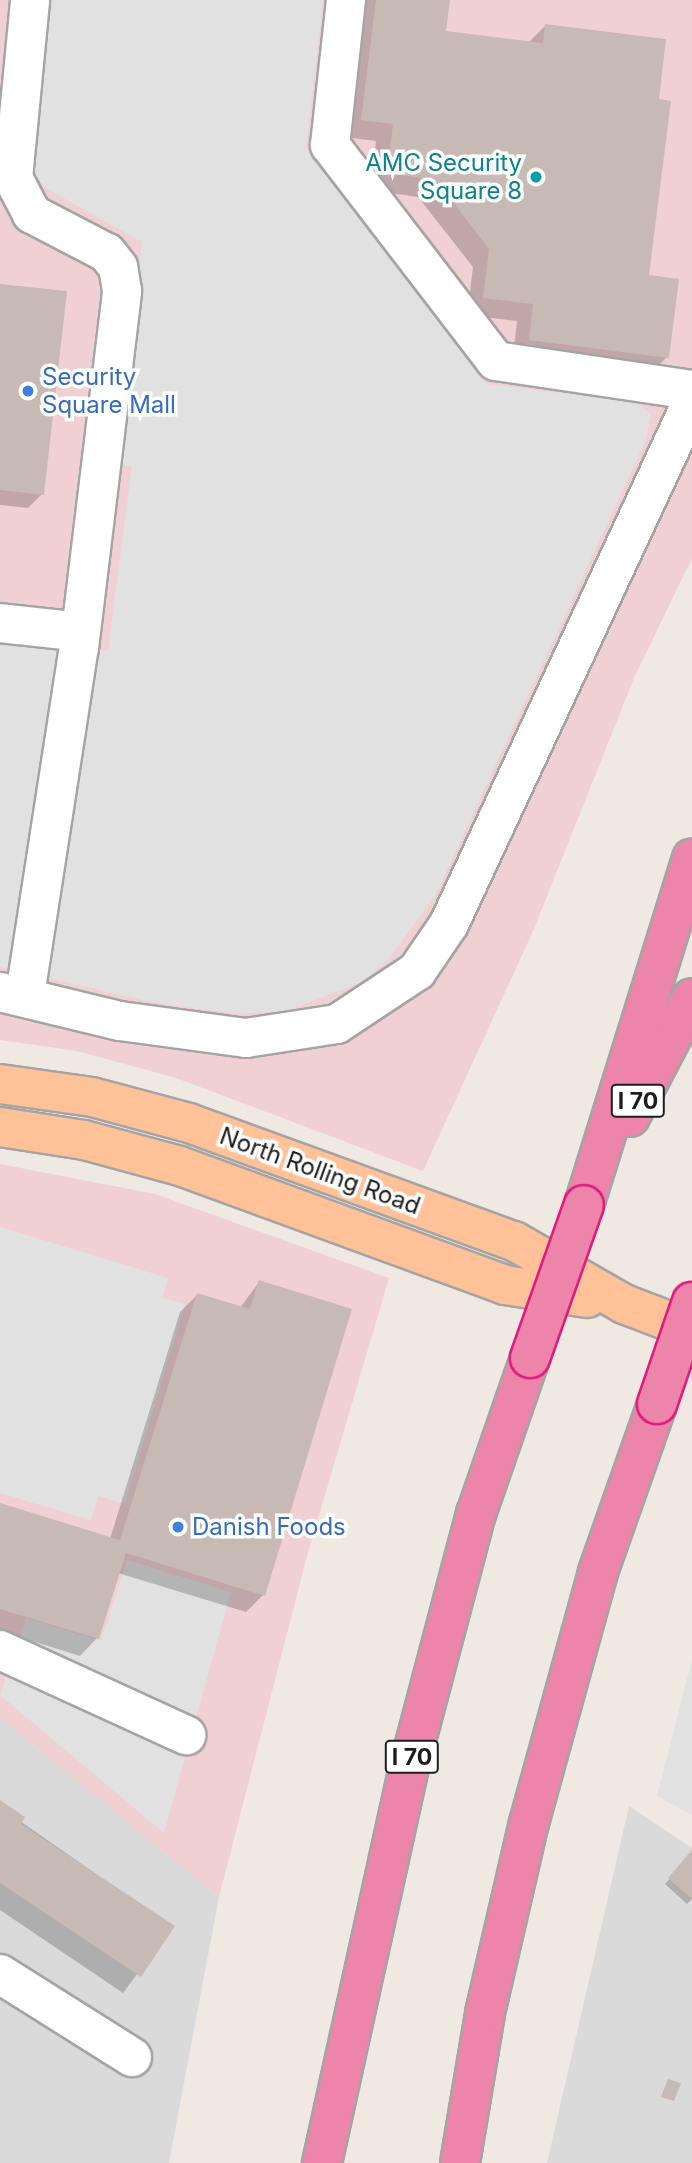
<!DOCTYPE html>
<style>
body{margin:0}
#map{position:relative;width:692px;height:2163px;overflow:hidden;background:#efe9e2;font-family:Inter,sans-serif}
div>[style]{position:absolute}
.residential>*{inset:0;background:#dbdada}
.commercial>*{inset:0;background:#f1d0d4}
.parking>*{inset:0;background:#e1e1e1}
.shadow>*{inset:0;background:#0003}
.building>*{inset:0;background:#c7bab5}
.roads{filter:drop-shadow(2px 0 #a4a4a4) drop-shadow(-2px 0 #a4a4a4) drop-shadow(0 2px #a4a4a4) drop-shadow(0 -2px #a4a4a4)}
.minor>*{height:38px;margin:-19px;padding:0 19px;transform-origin:19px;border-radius:19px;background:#fff}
.major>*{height:38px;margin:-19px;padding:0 19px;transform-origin:19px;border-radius:19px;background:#ffc197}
.highway>*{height:38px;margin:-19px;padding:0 19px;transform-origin:19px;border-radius:19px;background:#ec85a9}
.bridges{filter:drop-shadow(2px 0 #e3197f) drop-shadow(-2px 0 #e3197f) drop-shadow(0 2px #e3197f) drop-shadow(0 -2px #e3197f)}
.highway-bridge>*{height:38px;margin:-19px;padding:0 19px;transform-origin:19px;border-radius:19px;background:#ec85a9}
.dots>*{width:19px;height:19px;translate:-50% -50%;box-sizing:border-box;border:4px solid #fff;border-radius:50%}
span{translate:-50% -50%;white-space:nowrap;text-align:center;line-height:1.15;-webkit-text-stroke:7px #fff;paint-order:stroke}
.shield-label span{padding:2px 5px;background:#fff;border:2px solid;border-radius:5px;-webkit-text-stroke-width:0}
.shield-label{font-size:23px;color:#1d1d1d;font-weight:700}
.culture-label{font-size:24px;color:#0d838f}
.right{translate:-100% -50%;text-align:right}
.shop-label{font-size:24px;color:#366cbe}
.left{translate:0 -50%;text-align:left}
.street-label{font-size:24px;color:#1d1d1d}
</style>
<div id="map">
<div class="residential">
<i style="clip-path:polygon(0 1718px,219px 1897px,169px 2163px,0 2163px)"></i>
<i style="clip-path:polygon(629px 1806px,692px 1848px,692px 2163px,547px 2163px)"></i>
</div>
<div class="commercial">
<i style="clip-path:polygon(0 0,692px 0,692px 558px,634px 678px,534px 929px,423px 1171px,176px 1078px,77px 1051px,0 1040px)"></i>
<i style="clip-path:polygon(0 1164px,155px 1194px,389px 1278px,307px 1556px,219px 1897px,0 1718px)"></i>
</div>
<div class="parking">
<i style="clip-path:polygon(52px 0,323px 0,306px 148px,486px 384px,637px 402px,651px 415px,645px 442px,436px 894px,388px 960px,362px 982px,286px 1011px,240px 1014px,160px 1004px,0 967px,0 640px,108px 651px,132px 466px,117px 463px,142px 242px,42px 186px,32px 166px)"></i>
<i style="clip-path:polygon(0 1227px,168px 1278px,162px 1298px,185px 1304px,125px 1504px,98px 1496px,91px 1520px,0 1493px)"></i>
<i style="clip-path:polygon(127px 1560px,231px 1592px,164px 1833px,0 1695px,26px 1618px,101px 1641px)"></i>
<i style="clip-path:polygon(692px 1660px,692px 1815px,657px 1796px)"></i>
</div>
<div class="shadow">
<i style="clip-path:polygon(362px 0,448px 0,444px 32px,528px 43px,546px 25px,657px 101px,647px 276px,667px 357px,650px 374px,513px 357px,517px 321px,467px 315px,473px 267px,418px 197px,370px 190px,376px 141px,345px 137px)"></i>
<i style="clip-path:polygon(0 285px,42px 494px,28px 508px,0 505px)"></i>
<i style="clip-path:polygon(259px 1282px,263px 1595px,246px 1612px,118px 1573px,97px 1638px,80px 1656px,0 1631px,0 1505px,110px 1539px,180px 1312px,197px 1295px,240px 1308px)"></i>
<i style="clip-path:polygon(0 1807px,172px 1927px,123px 1993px,0 1910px)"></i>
<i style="clip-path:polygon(692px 1853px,692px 1899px,687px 1904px,665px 1884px)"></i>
</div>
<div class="building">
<i style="clip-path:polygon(376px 0,450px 0,446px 31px,543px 43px,545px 24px,666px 39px,659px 99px,671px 101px,649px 275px,679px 279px,669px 358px,529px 340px,533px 304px,483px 298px,489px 249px,436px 180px,387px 173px,393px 124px,361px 120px)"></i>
<i style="clip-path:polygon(0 284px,67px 291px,44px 495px,0 490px)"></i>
<i style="clip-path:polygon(259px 1280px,352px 1309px,265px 1596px,126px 1553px,99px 1639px,0 1609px,0 1503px,120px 1540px,197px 1293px,250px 1309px)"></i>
<i style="clip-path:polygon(0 1800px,25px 1817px,21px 1824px,175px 1926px,141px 1977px,0 1883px)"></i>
<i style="clip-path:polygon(692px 1850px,692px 1899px,668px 1878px)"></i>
<i style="clip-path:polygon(668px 2079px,681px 2083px,674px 2101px,661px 2097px)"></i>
</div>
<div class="roads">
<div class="minor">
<i style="left:346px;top:0;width:146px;rotate:96.3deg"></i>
<i style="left:330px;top:145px;width:272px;rotate:52.5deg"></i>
<i style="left:496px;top:361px;width:198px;rotate:8.4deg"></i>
<i style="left:0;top:623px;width:81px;rotate:6.3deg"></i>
<i style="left:0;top:992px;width:123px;rotate:13.6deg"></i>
<i style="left:120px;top:1021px;width:127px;rotate:7.7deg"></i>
<i style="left:246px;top:1038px;width:92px;rotate:-8.7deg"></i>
<i style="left:337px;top:1024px;width:96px;rotate:-33.5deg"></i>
<i style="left:417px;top:971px;width:57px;rotate:-55.8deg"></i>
<i style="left:449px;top:924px;width:576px;rotate:-65.04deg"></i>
<i style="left:25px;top:995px;width:351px;rotate:-81.2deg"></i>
<i style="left:79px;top:648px;width:360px;rotate:-83.1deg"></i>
<i style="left:122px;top:291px;width:24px;rotate:-99deg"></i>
<i style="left:118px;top:267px;width:18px;rotate:-128deg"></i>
<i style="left:107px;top:253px;width:85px;rotate:-152.5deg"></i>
<i style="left:32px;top:214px;width:41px;rotate:-117.8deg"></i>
<i style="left:13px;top:178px;width:179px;rotate:-84.5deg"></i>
<i style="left:0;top:1650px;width:205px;rotate:24.6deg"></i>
<i style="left:0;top:1974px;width:156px;rotate:32.2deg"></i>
</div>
<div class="major">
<i style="left:0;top:1084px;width:93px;rotate:8deg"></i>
<i style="left:92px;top:1097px;width:100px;rotate:15deg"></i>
<i style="left:189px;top:1123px;width:346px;rotate:20deg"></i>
<i style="left:514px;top:1241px;width:127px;rotate:29.8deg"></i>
<i style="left:624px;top:1304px;width:73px;rotate:20.9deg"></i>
<i style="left:0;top:1127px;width:85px;rotate:8.8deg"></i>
<i style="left:84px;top:1140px;width:99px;rotate:15.2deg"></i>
<i style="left:180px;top:1166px;width:346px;rotate:20.1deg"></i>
<i style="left:505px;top:1285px;width:83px;rotate:9deg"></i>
</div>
<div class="highway">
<i style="left:630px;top:1117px;width:134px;rotate:-62.5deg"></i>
<i style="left:584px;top:1205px;width:363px;rotate:-72.7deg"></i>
<i style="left:322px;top:2163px;width:405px;rotate:-77.6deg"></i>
<i style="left:409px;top:1767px;width:262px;rotate:-75.2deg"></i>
<i style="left:476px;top:1514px;width:165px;rotate:-70.9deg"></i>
<i style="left:460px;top:2163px;width:152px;rotate:-80.5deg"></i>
<i style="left:485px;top:2013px;width:195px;rotate:-77deg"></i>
<i style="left:529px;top:1823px;width:260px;rotate:-74.6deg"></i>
<i style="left:598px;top:1572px;width:178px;rotate:-70.6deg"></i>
</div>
</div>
<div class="bridges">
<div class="highway-bridge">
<i style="left:530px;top:1358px;width:162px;rotate:-70.6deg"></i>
<i style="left:657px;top:1404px;width:108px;rotate:-71.1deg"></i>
</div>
</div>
<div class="dots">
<i style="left:536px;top:177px;background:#0f9aa8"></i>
<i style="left:28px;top:391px;background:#3f7fe0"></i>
<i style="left:178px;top:1527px;background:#3f7fe0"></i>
</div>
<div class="shield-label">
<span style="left:638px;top:1101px">I 70</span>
<span style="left:412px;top:1757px">I 70</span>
</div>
<div class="culture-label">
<span class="right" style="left:522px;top:177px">AMC Security<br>Square 8</span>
</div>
<div class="shop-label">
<span class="left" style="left:42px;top:391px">Security<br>Square Mall</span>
<span class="left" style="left:192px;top:1527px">Danish Foods</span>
</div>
<div class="street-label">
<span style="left:320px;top:1171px;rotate:20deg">North Rolling Road</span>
</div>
</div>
